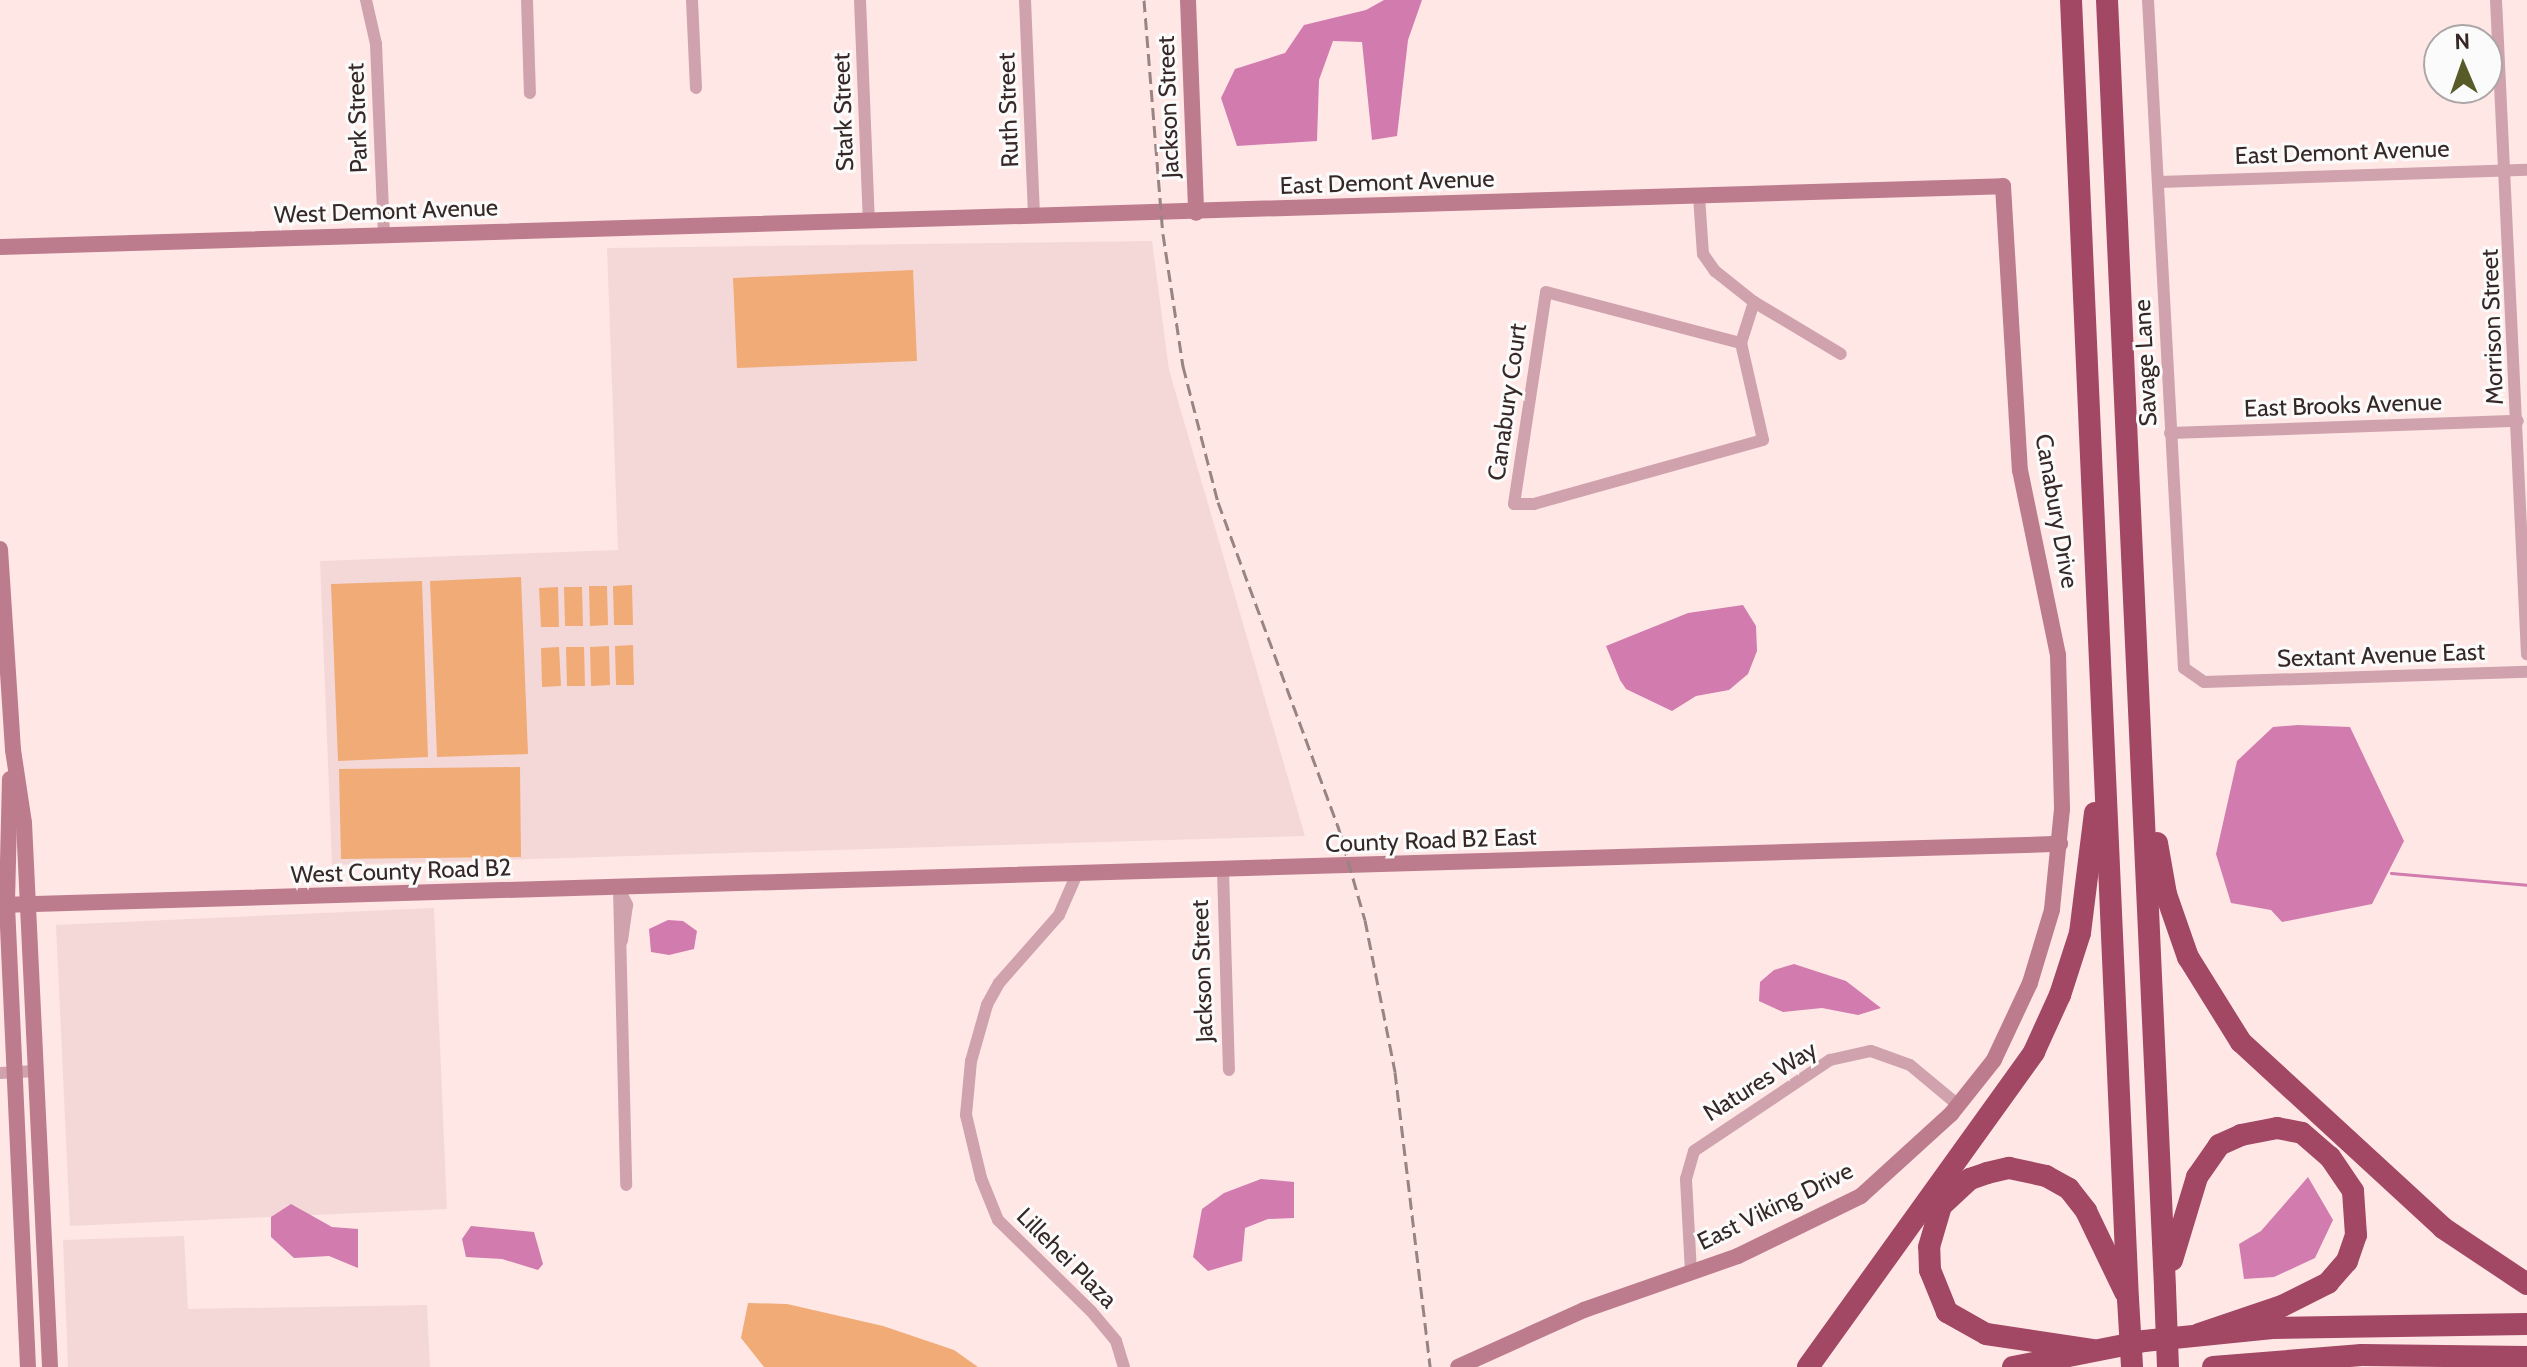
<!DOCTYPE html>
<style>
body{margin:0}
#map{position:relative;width:2527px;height:1367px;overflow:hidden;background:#ffe7e6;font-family:Cabin,sans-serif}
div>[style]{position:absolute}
.built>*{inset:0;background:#f4d8d7}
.green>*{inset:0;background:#f0ab77}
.water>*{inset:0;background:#d17bae}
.stream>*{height:3px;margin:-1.5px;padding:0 1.5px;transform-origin:1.5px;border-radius:1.5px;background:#d17bae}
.street>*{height:12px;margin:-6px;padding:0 6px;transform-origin:6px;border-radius:6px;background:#cfa2ad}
.secondary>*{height:16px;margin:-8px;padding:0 8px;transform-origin:8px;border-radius:8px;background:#bd7c8d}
.highway>*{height:22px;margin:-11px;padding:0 11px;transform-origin:11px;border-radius:11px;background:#a24764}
.rail>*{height:3px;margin-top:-1.5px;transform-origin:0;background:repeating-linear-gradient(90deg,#978483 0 12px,transparent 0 18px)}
.highway-bridge>*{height:22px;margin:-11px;padding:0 11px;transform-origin:11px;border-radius:11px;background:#a24764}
span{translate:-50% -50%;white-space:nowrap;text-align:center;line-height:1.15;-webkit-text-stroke:6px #fbfbfb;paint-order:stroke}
.street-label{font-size:24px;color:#362827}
.north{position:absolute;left:2423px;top:24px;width:80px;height:80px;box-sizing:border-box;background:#fbfbfb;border:2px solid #aca7a6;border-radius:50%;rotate:358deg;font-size:22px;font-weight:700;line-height:32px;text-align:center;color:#362827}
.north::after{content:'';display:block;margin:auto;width:28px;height:36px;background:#585b28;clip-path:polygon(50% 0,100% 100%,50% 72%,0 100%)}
</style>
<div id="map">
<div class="built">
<i style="clip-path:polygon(1152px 241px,1169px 370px,1305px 836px,332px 865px,320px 561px,618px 550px,607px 248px)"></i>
<i style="clip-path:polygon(434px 908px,447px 1209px,70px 1226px,56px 925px)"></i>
<i style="clip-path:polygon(184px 1236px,188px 1309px,427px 1305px,430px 1367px,68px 1367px,63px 1240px)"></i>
</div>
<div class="green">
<i style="clip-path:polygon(913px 270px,917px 361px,737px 368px,733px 278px)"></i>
<i style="clip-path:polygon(521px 577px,528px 754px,437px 757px,430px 581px)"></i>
<i style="clip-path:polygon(422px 581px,428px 757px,338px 761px,331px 584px)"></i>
<i style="clip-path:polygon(632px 585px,633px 625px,614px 625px,613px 586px)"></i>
<i style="clip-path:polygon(589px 586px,607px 586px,608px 625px,590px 626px)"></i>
<i style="clip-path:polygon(558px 587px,559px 627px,541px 627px,539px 588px)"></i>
<i style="clip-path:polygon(564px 587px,582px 587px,583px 626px,565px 626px)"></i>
<i style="clip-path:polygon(633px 645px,634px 685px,616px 685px,615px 646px)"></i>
<i style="clip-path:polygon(609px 646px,610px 685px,591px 686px,590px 647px)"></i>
<i style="clip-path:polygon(559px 647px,561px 686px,542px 687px,541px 648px)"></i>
<i style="clip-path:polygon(566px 647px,584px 647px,585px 686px,567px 686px)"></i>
<i style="clip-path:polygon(520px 767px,521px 857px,341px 859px,339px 769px)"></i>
<i style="clip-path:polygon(748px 1303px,787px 1304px,883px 1326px,954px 1350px,978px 1367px,764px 1367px,741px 1338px)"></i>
</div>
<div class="water">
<i style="clip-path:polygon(1384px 0,1422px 0,1408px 40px,1397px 136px,1372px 140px,1362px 42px,1333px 41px,1319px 80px,1317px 141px,1237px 146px,1221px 98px,1235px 69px,1285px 53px,1304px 25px,1366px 10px)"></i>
<i style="clip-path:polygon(1743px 605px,1756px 626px,1757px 651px,1748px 674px,1729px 690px,1696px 696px,1672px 711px,1626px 689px,1620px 680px,1606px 646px,1688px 613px)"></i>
<i style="clip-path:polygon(2298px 725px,2350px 727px,2404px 841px,2372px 904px,2282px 922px,2271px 910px,2231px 903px,2216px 854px,2237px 761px,2273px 727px)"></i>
<i style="clip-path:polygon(683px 921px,697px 931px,694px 949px,669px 955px,651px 952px,649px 929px,668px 920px)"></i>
<i style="clip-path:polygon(1794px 964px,1846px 981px,1881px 1008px,1858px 1015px,1822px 1008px,1783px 1012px,1759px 1001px,1760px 982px,1774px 970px)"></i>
<i style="clip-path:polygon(2308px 1177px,2333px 1220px,2315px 1258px,2274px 1277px,2244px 1279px,2239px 1244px,2261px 1231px)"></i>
<i style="clip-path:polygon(1261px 1179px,1294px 1182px,1294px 1218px,1268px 1219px,1245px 1228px,1242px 1261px,1208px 1271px,1193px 1257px,1202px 1209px,1224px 1193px)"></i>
<i style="clip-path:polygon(291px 1204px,332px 1227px,358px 1229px,358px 1268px,329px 1256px,294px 1258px,271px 1237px,271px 1217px)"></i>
<i style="clip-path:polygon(471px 1226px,534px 1232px,543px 1264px,538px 1270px,502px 1259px,466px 1257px,462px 1239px)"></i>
</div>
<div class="stream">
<i style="left:2391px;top:873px;width:137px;rotate:5deg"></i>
</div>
<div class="street">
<i style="left:366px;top:0;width:45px;rotate:77.2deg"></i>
<i style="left:376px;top:44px;width:191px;rotate:87.6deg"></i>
<i style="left:527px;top:0;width:93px;rotate:88.2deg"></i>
<i style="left:692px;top:0;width:88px;rotate:87.4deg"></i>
<i style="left:860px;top:0;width:222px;rotate:87.7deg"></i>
<i style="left:1025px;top:0;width:217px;rotate:87.6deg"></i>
<i style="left:2148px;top:0;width:669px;rotate:86.92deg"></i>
<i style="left:2184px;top:668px;width:24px;rotate:35deg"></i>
<i style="left:2204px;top:682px;width:323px;rotate:-1.8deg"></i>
<i style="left:2496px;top:0;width:655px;rotate:87.29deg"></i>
<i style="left:2159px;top:182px;width:368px;rotate:-1.9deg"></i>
<i style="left:1699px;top:196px;width:58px;rotate:86.1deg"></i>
<i style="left:1703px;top:254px;width:21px;rotate:55deg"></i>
<i style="left:1715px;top:271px;width:50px;rotate:38.5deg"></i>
<i style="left:1754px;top:302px;width:101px;rotate:30.9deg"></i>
<i style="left:1546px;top:292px;width:202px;rotate:14.7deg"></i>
<i style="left:1741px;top:343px;width:99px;rotate:77.2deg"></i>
<i style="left:1763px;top:440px;width:238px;rotate:164.4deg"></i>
<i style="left:1534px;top:504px;width:20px;rotate:180deg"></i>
<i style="left:1514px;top:504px;width:214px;rotate:-81.4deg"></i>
<i style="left:1741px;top:343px;width:43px;rotate:-72.4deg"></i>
<i style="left:2170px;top:433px;width:348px;rotate:-2deg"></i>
<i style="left:1223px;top:870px;width:200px;rotate:88.3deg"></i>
<i style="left:1076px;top:876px;width:43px;rotate:113.6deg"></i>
<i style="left:1059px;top:915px;width:91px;rotate:131.4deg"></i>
<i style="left:999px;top:983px;width:25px;rotate:119deg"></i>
<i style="left:987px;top:1005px;width:58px;rotate:105.9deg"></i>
<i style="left:971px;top:1061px;width:54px;rotate:95.3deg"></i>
<i style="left:966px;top:1115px;width:65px;rotate:76.6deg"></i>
<i style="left:981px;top:1178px;width:45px;rotate:68deg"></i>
<i style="left:998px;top:1220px;width:130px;rotate:44.4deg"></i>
<i style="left:1091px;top:1311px;width:39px;rotate:50deg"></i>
<i style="left:1116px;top:1341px;width:27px;rotate:73deg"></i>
<i style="left:619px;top:889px;width:296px;rotate:88.6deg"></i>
<i style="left:619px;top:889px;width:18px;rotate:63deg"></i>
<i style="left:627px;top:905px;width:36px;rotate:98deg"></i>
<i style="left:0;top:1073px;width:36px;rotate:-3deg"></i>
<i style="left:1691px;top:1272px;width:93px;rotate:-93.1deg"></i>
<i style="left:1686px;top:1179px;width:29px;rotate:-74deg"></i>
<i style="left:1694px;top:1151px;width:164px;rotate:-33.8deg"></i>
<i style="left:1830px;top:1060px;width:42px;rotate:-12.4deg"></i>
<i style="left:1871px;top:1051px;width:41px;rotate:19.7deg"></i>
<i style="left:1910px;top:1065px;width:62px;rotate:39.8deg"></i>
</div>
<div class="secondary">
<i style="left:1188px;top:0;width:213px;rotate:87.8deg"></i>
<i style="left:0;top:247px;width:2004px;rotate:-1.74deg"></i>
<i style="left:2003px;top:186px;width:285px;rotate:86.6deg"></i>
<i style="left:2020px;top:470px;width:189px;rotate:78.4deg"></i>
<i style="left:2058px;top:655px;width:154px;rotate:88.5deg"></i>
<i style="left:2062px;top:809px;width:101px;rotate:95.7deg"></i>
<i style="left:2052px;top:910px;width:76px;rotate:106.8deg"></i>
<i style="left:2030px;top:983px;width:85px;rotate:115.1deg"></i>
<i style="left:1994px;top:1060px;width:69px;rotate:128.5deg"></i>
<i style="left:1951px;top:1114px;width:122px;rotate:137.7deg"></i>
<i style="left:1861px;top:1196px;width:137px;rotate:154deg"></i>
<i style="left:1738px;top:1256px;width:163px;rotate:160.7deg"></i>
<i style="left:1584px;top:1310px;width:138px;rotate:155.7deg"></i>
<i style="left:0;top:549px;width:201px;rotate:86.3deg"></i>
<i style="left:13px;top:750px;width:74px;rotate:81.4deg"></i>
<i style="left:24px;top:823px;width:545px;rotate:87.26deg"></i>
<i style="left:10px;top:779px;width:126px;rotate:91.4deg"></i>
<i style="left:7px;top:905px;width:462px;rotate:87.4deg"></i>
<i style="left:0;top:905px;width:2061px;rotate:-1.7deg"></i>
</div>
<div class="highway">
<i style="left:2071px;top:0;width:1300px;rotate:87.49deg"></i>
<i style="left:2107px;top:0;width:1290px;rotate:87.42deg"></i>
<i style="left:2157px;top:843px;width:52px;rotate:80deg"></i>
<i style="left:2166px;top:894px;width:67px;rotate:70.8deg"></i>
<i style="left:2188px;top:957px;width:100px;rotate:58.1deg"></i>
<i style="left:2241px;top:1042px;width:275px;rotate:42.6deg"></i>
<i style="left:2443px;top:1228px;width:101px;rotate:33.7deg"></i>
<i style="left:2172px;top:1260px;width:87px;rotate:-73.2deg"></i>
<i style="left:2197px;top:1177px;width:39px;rotate:-55deg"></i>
<i style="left:2219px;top:1145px;width:24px;rotate:-24deg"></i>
<i style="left:2241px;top:1135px;width:37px;rotate:-11deg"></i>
<i style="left:2277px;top:1128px;width:25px;rotate:11deg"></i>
<i style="left:2302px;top:1133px;width:37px;rotate:41deg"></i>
<i style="left:2330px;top:1157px;width:41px;rotate:55.9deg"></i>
<i style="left:2353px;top:1191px;width:44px;rotate:86.1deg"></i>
<i style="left:2356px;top:1235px;width:28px;rotate:109deg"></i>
<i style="left:2347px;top:1261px;width:29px;rotate:131deg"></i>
<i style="left:2328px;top:1283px;width:51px;rotate:153.4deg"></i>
<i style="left:2282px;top:1306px;width:88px;rotate:161.4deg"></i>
<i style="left:2092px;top:1350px;width:107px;rotate:-171.4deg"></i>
<i style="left:1986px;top:1334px;width:45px;rotate:-150.6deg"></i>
<i style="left:1947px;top:1312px;width:45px;rotate:-112deg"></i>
<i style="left:1930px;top:1270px;width:23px;rotate:-92deg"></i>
<i style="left:1929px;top:1247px;width:43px;rotate:-73.7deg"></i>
<i style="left:1941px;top:1206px;width:40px;rotate:-43deg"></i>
<i style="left:1970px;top:1179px;width:18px;rotate:-19deg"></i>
<i style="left:1987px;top:1173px;width:23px;rotate:-13deg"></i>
<i style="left:2009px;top:1168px;width:38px;rotate:12deg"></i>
<i style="left:2046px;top:1176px;width:26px;rotate:29deg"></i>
<i style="left:2069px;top:1189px;width:28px;rotate:52deg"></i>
<i style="left:2086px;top:1211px;width:90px;rotate:64.3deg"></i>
<i style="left:1808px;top:1367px;width:388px;rotate:-54.3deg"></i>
<i style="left:2034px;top:1052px;width:63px;rotate:-65.5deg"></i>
<i style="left:2060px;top:995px;width:65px;rotate:-72.1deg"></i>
<i style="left:2080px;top:933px;width:121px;rotate:-82.9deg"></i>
<i style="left:2013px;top:1367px;width:134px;rotate:-11.2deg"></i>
<i style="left:2144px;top:1341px;width:129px;rotate:-5.8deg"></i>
<i style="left:2272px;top:1328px;width:255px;rotate:-0.9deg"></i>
<i style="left:2213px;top:1367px;width:149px;rotate:-4.6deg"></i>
<i style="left:2362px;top:1355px;width:165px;rotate:0.7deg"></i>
</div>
<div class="rail">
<i style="left:1144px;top:0;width:235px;rotate:85.4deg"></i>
<i style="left:1163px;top:234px;width:134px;rotate:81.4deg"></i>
<i style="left:1183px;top:366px;width:140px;rotate:75.6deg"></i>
<i style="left:1218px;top:502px;width:346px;rotate:69.7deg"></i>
<i style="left:1338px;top:826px;width:98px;rotate:74deg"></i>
<i style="left:1365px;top:920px;width:155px;rotate:78.8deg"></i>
<i style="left:1395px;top:1072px;width:297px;rotate:83.2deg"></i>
</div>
<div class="highway-bridge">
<i style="left:2165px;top:1289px;width:78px;rotate:87.8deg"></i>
<i style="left:2128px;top:1299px;width:68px;rotate:86.6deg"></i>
</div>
<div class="street-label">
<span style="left:1168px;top:107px;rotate:-92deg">Jackson Street</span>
<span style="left:1008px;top:110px;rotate:-92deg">Ruth Street</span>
<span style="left:843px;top:112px;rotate:-92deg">Stark Street</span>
<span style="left:357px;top:118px;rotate:-92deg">Park Street</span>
<span style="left:2342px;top:152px;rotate:-2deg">East Demont Avenue</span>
<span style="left:1387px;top:182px;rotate:-2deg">East Demont Avenue</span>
<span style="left:386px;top:211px;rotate:-2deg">West Demont Avenue</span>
<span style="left:2492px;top:327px;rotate:-92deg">Morrison Street</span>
<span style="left:2145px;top:363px;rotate:-93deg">Savage Lane</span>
<span style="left:1507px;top:402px;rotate:-82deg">Canabury Court</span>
<span style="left:2343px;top:405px;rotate:-2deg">East Brooks Avenue</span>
<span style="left:2057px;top:511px;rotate:80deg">Canabury Drive</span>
<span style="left:2381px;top:655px;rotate:-2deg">Sextant Avenue East</span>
<span style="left:1431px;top:840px;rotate:-2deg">County Road B2 East</span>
<span style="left:401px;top:871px;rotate:-2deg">West County Road B2</span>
<span style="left:1202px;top:971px;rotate:-92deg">Jackson Street</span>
<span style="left:1760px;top:1081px;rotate:-32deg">Natures Way</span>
<span style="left:1775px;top:1206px;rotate:-26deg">East Viking Drive</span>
<span style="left:1067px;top:1258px;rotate:45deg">Lillehei Plaza</span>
</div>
<div class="north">N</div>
</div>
